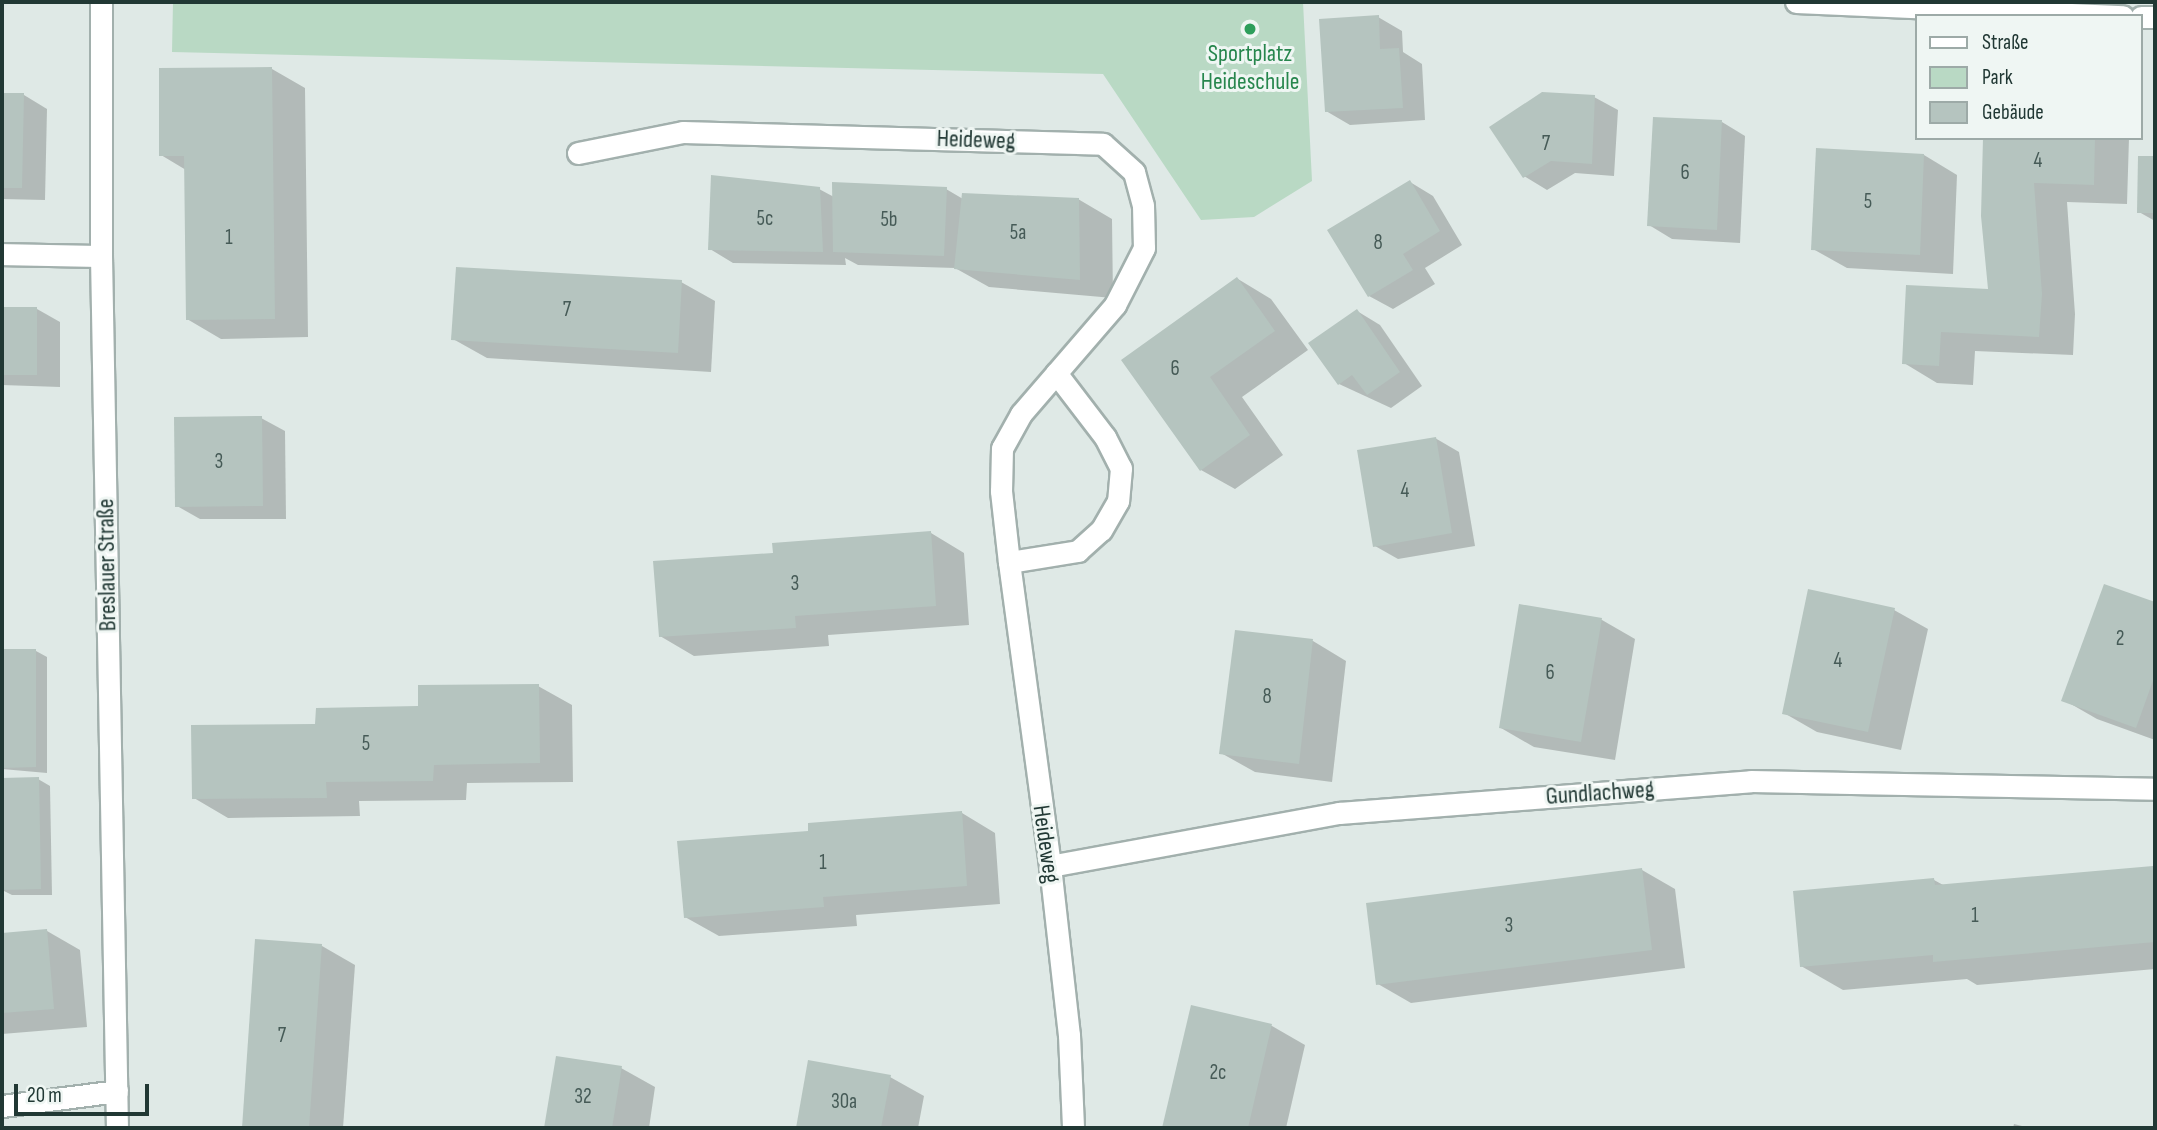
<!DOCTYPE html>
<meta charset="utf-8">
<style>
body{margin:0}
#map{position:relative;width:2157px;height:1130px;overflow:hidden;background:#dfe9e6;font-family:"Sofia Sans Condensed",sans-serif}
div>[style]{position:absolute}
.green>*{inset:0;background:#b9d9c4}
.shadow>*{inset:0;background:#0003}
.building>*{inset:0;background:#b5c4bf}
.roads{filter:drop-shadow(2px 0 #a2b0ad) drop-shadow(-2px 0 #a2b0ad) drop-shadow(0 2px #a2b0ad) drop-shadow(0 -2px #a2b0ad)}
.minor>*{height:21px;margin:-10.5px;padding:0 10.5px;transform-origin:10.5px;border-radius:10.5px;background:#fff}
.dots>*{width:19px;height:19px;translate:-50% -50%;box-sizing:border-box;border:4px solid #eff6f3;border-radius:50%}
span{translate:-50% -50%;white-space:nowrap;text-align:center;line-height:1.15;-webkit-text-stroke:6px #eff6f3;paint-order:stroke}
.number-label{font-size:21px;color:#465b57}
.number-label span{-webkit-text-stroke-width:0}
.leisure-label{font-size:24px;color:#27864d}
.street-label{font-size:24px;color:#213834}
.frame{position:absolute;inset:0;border:4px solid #213834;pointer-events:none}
.legend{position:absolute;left:1915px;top:14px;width:228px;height:126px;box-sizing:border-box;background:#eff6f3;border:2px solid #9daaa7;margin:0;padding:9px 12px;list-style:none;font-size:21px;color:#213834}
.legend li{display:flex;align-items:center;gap:14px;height:35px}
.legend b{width:35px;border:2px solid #9daaa7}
.scale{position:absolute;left:14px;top:1084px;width:135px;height:32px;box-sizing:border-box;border:4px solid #213834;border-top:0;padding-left:9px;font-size:21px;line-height:24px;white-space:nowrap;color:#213834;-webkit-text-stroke:5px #eff6f3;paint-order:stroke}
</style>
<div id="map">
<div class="green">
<i style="clip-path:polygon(173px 2px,1303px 2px,1312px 181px,1254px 217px,1201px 220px,1103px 74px,172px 52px)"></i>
</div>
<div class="shadow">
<i style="clip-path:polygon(1378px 17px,1402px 31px,1403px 52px,1422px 64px,1425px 120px,1350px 125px,1326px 111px)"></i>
<i style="clip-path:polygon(272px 69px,305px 88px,308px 337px,221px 339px,187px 319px,186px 170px,161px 155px)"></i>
<i style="clip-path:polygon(2px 95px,24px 95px,47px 109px,45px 200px,2px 199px)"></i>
<i style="clip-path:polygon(1594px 97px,1618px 110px,1614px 176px,1575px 173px,1547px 190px,1524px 176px)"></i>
<i style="clip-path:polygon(1722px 122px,1745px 136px,1740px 243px,1672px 239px,1649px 225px)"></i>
<i style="clip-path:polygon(1985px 138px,2129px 138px,2127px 204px,2067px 202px,2075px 314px,2073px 355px,1975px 351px,1973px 385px,1937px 383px,1904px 363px,1990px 291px)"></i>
<i style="clip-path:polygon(1924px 155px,1957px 175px,1953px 274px,1847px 268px,1813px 249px)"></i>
<i style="clip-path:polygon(2140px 158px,2155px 158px,2155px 221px,2139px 212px)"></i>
<i style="clip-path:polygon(1410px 182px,1433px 196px,1462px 245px,1425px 268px,1435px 284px,1393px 309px,1369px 296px)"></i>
<i style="clip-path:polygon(819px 189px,834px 197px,946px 189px,963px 199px,1078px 199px,1112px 219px,1113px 298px,989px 287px,955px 268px,858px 265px,845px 258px,846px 265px,733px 263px,710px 249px)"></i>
<i style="clip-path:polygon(1238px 279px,1271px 299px,1308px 350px,1242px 397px,1283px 455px,1235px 489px,1201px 470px,1123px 360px)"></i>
<i style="clip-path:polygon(681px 282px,715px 301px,711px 372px,487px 358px,453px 339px)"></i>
<i style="clip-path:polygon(2px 309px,37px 309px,60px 322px,60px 387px,2px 385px)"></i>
<i style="clip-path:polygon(1357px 311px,1380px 325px,1422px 386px,1391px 408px,1339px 384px)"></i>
<i style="clip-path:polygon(261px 418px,285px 431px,286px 519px,200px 519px,177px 506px)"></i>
<i style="clip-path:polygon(1435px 438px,1459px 452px,1475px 546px,1398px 559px,1375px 546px)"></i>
<i style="clip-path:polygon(931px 533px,964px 553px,969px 625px,828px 635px,829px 646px,694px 656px,660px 636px,775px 555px)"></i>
<i style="clip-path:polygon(2105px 586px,2155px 604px,2155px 740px,2097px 719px,2064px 700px)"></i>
<i style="clip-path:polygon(1520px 606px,1602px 620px,1635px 639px,1615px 760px,1534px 747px,1501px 728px)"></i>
<i style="clip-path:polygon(1894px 610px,1928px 629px,1901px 750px,1817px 732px,1784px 713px)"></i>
<i style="clip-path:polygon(1237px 632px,1313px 641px,1346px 661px,1332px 782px,1255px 772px,1221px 753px)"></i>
<i style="clip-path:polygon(2px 651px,36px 651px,47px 657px,47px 773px,2px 769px)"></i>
<i style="clip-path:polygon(538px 686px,572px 705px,573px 782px,467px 783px,466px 800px,359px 801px,360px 816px,228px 818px,194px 798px,317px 726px)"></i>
<i style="clip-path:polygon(38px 779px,50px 786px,52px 895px,12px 895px,2px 890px,2px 780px)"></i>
<i style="clip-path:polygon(962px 813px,995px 833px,1000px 904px,856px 915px,857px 926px,719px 936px,685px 917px,810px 832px)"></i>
<i style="clip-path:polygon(2153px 868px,2155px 969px,1977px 985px,1967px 979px,1843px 990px,1801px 966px,1934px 880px,1945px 886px)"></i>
<i style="clip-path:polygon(1642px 870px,1675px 889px,1685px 968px,1411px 1003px,1378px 984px)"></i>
<i style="clip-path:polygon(47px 931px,80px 950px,87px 1027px,2px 1034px,2px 935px)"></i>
<i style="clip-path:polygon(256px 941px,322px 946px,355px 965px,343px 1128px,244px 1128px)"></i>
<i style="clip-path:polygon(1192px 1007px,1272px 1026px,1305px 1045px,1286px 1128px,1164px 1128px)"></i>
<i style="clip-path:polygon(557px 1058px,621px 1068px,655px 1087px,649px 1128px,546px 1128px)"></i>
<i style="clip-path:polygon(810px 1062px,890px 1077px,924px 1096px,918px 1128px,798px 1128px)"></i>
<i style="clip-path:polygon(2014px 1124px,2030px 1128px,2013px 1128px)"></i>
</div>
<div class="building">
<i style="clip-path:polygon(1379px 15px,1380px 49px,1399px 48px,1403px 108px,1325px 112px,1319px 19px)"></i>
<i style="clip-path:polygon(272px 67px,275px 319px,186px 320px,184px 156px,159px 156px,159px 68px)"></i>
<i style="clip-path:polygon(1542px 92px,1595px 95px,1592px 164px,1551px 161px,1523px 178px,1489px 127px)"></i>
<i style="clip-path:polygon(2px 93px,24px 93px,22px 188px,2px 188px)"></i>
<i style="clip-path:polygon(1653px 117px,1722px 120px,1717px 230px,1647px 226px)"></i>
<i style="clip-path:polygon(1983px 138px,2095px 138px,2094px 185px,2034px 183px,2042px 294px,2039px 337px,1941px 332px,1939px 366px,1902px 364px,1906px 285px,1988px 289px,1981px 216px)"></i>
<i style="clip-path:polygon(1816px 148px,1924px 154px,1920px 255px,1811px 250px)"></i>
<i style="clip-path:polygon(2138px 156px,2155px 156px,2155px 213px,2137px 213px)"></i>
<i style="clip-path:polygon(711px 175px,820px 187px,823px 252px,708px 250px)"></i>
<i style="clip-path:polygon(1410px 180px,1440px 231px,1403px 254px,1413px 270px,1368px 297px,1327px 230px)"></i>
<i style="clip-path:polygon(832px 182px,947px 187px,944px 256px,833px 252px)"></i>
<i style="clip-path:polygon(962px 193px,1079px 198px,1080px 280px,954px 269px)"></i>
<i style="clip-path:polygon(456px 267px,682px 280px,678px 353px,451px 340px)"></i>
<i style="clip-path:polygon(1237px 277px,1275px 331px,1210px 377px,1250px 435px,1200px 471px,1121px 360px)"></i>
<i style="clip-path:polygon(2px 307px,37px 307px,37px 375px,2px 375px)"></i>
<i style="clip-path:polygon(1357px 309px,1400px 372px,1367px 395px,1352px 375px,1338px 385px,1308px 343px)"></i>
<i style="clip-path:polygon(262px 416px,263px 506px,175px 507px,174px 417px)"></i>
<i style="clip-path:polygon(1436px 437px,1452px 533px,1373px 547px,1357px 450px)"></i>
<i style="clip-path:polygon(931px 531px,936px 606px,795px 616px,796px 628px,659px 637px,653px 561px,773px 553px,772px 543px)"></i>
<i style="clip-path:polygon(2104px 584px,2155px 602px,2155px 675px,2136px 728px,2061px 701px)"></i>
<i style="clip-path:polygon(1808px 589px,1895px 608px,1868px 732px,1782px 714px)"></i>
<i style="clip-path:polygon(1519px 604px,1602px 618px,1581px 742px,1499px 728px)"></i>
<i style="clip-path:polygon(1235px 630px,1313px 639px,1299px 764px,1219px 754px)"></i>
<i style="clip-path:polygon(2px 649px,36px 649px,36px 767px,2px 768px)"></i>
<i style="clip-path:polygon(539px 684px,540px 763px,434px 765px,433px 781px,326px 782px,327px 798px,192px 799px,191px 725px,315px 724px,316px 708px,418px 706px,418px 685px)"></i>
<i style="clip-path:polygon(39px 777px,41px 889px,2px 890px,2px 778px)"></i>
<i style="clip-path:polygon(962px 811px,967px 886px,823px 897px,824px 907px,684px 918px,677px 841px,808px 831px,808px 823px)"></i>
<i style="clip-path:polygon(2153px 866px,2155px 942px,1933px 962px,1933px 955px,1800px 967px,1793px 891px,1934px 878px,1935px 885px)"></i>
<i style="clip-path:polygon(1642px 868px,1652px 950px,1376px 985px,1366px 903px)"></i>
<i style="clip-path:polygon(47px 929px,54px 1009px,2px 1013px,2px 933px)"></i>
<i style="clip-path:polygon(255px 939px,322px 944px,309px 1128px,242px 1128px)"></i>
<i style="clip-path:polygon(1191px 1005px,1272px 1024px,1248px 1128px,1162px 1128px)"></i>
<i style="clip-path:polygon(556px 1056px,622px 1066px,612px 1128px,544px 1128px)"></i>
<i style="clip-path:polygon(808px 1060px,891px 1075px,881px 1128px,796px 1128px)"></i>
</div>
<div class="roads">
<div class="minor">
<i style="left:101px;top:2px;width:254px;rotate:90deg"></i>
<i style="left:101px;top:256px;width:872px;rotate:88.95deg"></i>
<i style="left:1796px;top:2px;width:327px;rotate:2.5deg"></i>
<i style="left:2141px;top:17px;width:14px"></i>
<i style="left:578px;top:153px;width:107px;rotate:-11.3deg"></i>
<i style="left:683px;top:132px;width:420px;rotate:1.6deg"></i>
<i style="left:1103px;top:144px;width:42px;rotate:42.1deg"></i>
<i style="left:1134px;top:172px;width:34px;rotate:75deg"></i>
<i style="left:1143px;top:205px;width:43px;rotate:88.7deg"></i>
<i style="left:1144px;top:248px;width:64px;rotate:117deg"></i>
<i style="left:1115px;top:305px;width:144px;rotate:130.8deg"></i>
<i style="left:1021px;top:414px;width:39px;rotate:119deg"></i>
<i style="left:1002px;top:448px;width:43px;rotate:91.3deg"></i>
<i style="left:1001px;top:491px;width:71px;rotate:83.6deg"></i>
<i style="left:2px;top:254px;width:99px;rotate:1.2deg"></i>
<i style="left:1056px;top:373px;width:81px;rotate:52.6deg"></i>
<i style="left:1105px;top:437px;width:35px;rotate:63deg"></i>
<i style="left:1121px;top:468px;width:33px;rotate:95deg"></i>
<i style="left:1118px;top:501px;width:34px;rotate:120deg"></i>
<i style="left:1101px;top:530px;width:31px;rotate:138deg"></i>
<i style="left:1078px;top:551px;width:70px;rotate:170.9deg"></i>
<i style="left:1009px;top:562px;width:307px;rotate:82.3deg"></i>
<i style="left:1050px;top:866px;width:170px;rotate:83.6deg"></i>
<i style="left:1069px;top:1035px;width:93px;rotate:87.5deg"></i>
<i style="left:1050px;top:866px;width:294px;rotate:-10.4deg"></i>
<i style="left:1339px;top:813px;width:413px;rotate:-4.4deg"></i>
<i style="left:1751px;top:781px;width:404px;rotate:1.1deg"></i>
<i style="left:2px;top:1106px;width:116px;rotate:-7.4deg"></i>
</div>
</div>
<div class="dots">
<i style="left:1250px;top:29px;background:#2e9e5b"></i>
</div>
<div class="number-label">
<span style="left:1546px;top:144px">7</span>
<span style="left:2038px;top:161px">4</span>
<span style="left:1685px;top:173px">6</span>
<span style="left:1868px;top:202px">5</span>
<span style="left:765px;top:219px">5c</span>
<span style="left:889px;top:220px">5b</span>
<span style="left:1018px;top:233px">5a</span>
<span style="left:229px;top:238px">1</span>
<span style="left:1378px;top:243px">8</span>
<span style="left:567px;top:310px">7</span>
<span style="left:1175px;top:369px">6</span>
<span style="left:219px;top:462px">3</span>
<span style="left:1405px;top:491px">4</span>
<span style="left:795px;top:584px">3</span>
<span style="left:2120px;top:639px">2</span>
<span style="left:1838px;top:661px">4</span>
<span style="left:1550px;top:673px">6</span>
<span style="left:1267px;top:697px">8</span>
<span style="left:366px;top:744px">5</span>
<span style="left:823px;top:863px">1</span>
<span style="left:1975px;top:916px">1</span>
<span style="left:1509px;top:926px">3</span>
<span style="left:282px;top:1036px">7</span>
<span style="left:1218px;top:1073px">2c</span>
<span style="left:583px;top:1097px">32</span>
<span style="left:844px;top:1102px">30a</span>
</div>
<div class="leisure-label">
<span style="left:1250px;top:68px">Sportplatz<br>Heideschule</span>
</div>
<div class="street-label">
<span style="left:976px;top:140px;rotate:2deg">Heideweg</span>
<span style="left:107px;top:565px;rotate:-91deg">Breslauer Straße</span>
<span style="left:1600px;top:793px;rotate:-4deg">Gundlachweg</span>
<span style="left:1046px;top:844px;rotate:82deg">Heideweg</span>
</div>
<div class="frame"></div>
<ul class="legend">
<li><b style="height:9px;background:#fff"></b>Straße</li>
<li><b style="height:19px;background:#b9d9c4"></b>Park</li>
<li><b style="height:19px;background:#b5c4bf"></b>Gebäude</li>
</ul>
<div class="scale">20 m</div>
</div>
